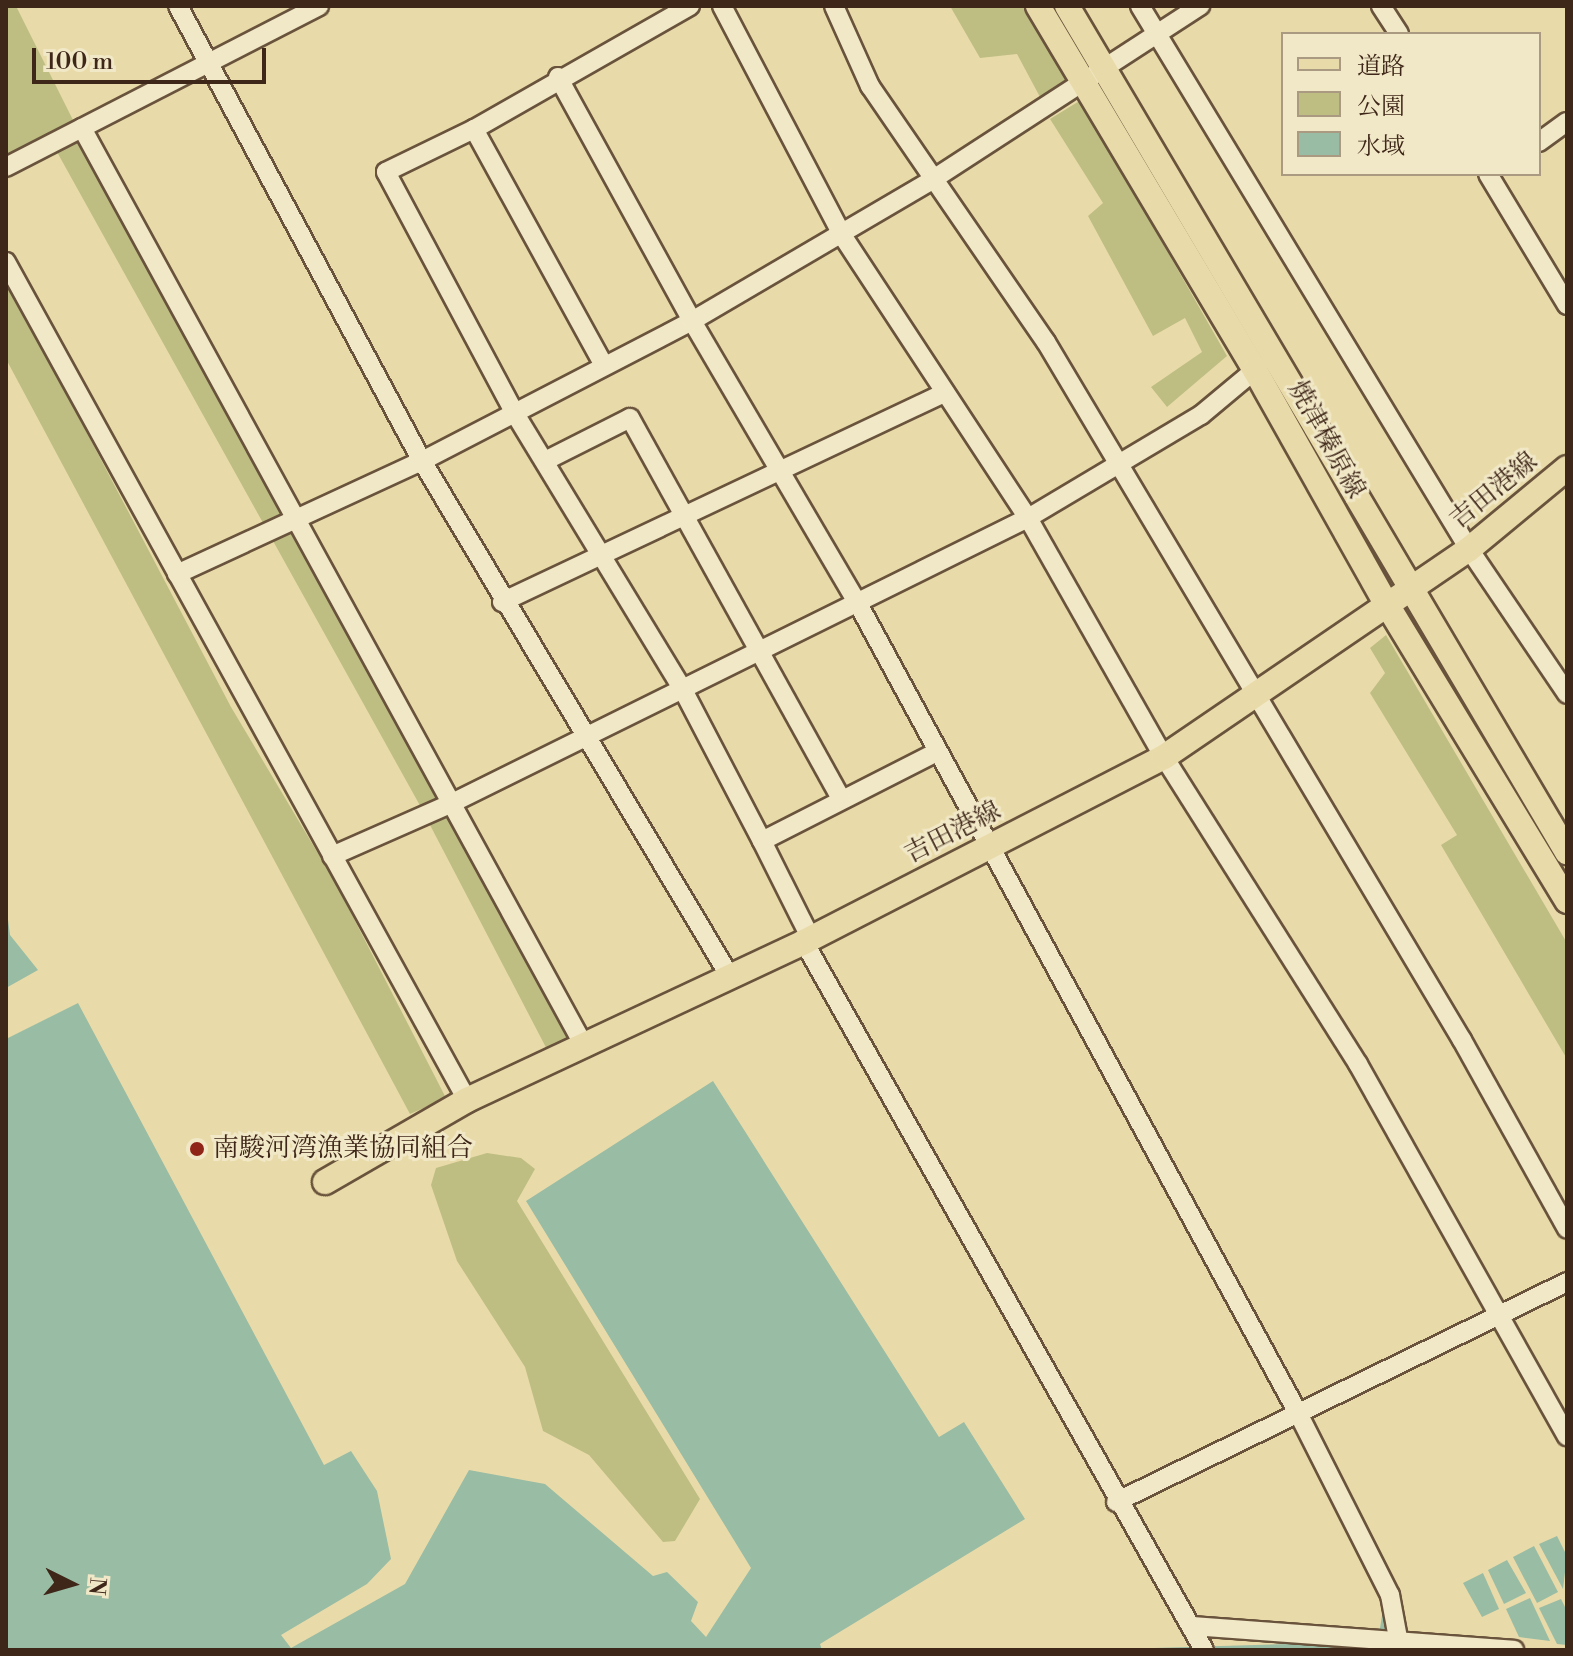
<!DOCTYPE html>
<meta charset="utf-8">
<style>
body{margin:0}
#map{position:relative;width:1573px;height:1656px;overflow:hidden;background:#e9dba9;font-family:"Libre Bodoni","Noto Serif JP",serif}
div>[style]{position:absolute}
.green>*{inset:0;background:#bebe83}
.water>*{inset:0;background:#99bca4}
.stream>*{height:5px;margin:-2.5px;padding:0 2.5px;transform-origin:2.5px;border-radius:2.5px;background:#99bca4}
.roads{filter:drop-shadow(2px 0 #69533c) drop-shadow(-2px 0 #69533c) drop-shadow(0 2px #69533c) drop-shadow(0 -2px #69533c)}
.minor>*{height:18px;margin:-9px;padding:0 9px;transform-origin:9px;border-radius:9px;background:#f1e8c7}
.major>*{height:24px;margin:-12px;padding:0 12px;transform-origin:12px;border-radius:12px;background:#e9dba9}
.dots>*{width:22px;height:22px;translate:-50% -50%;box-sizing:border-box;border:4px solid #f1e8c7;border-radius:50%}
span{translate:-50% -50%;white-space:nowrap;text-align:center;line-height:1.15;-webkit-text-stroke:6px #f1e8c7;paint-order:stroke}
.street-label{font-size:26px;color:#3e2618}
.poi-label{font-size:26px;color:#3e2618}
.left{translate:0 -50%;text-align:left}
.frame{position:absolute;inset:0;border:8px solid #3e2618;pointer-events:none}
.legend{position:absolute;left:1281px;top:32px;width:260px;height:144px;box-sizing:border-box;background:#f1e8c7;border:2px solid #a99a81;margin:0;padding:10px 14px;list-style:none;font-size:24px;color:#3e2618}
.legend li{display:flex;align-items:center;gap:16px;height:40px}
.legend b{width:40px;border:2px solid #a99a81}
.north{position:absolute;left:32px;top:1544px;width:80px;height:80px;-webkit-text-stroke:6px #f1e8c7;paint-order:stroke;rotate:95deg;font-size:22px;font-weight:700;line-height:32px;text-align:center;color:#3e2618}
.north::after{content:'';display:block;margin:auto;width:28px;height:36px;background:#3e2618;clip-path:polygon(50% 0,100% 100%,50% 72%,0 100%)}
.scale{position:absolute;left:32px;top:48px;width:234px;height:36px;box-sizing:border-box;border:4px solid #3e2618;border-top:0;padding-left:10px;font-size:24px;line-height:28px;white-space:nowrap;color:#3e2618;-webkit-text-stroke:6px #f1e8c7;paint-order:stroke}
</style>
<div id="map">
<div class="green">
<i style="clip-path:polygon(6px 6px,16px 6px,75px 124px,6px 157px)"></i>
<i style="clip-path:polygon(950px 6px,1025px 6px,1069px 81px,1040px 97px,1017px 54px,980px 58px)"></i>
<i style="clip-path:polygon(1081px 100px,1227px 356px,1167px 407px,1151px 387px,1202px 352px,1185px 318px,1153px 336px,1088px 216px,1103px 203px,1050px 119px)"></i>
<i style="clip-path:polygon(82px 128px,583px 1044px,552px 1059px,418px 802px,52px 143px)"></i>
<i style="clip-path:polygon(6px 279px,231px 707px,335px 882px,446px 1098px,410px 1114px,6px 359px)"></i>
<i style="clip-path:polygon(1386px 635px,1567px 943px,1567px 1059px,1441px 845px,1457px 835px,1370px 693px,1385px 673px,1370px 648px)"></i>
<i style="clip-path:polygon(487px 1153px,521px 1158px,535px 1169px,517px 1201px,700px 1499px,675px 1541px,663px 1542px,589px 1455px,543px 1431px,525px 1367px,457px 1261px,431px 1185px,436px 1168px)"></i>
</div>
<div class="water">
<i style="clip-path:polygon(6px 904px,10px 935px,38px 970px,6px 988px)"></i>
<i style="clip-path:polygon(78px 1003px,324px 1465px,351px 1451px,377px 1491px,391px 1559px,367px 1584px,281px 1635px,291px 1648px,405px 1584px,469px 1470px,545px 1484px,653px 1576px,667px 1572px,698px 1602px,691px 1621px,706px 1637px,751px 1568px,526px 1201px,713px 1081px,939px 1437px,964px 1422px,1025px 1519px,820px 1644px,822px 1650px,6px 1650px,6px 1039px)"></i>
<i style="clip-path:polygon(1557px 1536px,1567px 1556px,1563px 1589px,1539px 1544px)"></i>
<i style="clip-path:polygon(1534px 1546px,1558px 1592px,1537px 1603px,1513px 1557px)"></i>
<i style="clip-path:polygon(1507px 1560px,1526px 1593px,1504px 1604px,1488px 1570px)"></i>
<i style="clip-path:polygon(1483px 1573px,1499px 1609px,1482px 1617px,1463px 1583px)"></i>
<i style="clip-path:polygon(1530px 1598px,1550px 1641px,1519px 1637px,1506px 1609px)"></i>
<i style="clip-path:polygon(1561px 1599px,1567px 1611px,1567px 1645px,1557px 1644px,1539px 1608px)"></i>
<i style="clip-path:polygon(1428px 1640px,1466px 1650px,1085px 1650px)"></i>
</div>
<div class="stream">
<i style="left:1382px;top:1628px;width:19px;rotate:-81deg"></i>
</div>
<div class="roads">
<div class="minor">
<i style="left:178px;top:6px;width:516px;rotate:61.8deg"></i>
<i style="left:422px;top:461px;width:599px;rotate:59.15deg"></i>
<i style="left:690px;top:6px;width:249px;rotate:150.3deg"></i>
<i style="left:474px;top:129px;width:98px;rotate:154deg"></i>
<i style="left:386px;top:172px;width:272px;rotate:61.9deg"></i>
<i style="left:514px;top:412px;width:323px;rotate:58.7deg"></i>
<i style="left:682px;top:688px;width:173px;rotate:62.4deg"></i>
<i style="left:762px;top:841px;width:194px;rotate:-27deg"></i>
<i style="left:722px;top:6px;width:259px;rotate:62.3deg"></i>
<i style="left:842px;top:235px;width:339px;rotate:56.7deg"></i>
<i style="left:1028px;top:518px;width:275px;rotate:60.4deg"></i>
<i style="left:1164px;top:757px;width:363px;rotate:57.7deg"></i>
<i style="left:1358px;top:1064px;width:427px;rotate:60.7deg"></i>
<i style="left:834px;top:6px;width:88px;rotate:65.8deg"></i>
<i style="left:870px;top:86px;width:311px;rotate:55.5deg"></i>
<i style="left:1046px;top:342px;width:813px;rotate:59.21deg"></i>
<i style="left:1462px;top:1040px;width:216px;rotate:60.9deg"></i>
<i style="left:1140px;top:6px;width:635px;rotate:58.79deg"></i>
<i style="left:1469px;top:549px;width:175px;rotate:55.9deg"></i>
<i style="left:1381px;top:6px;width:33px;rotate:57deg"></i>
<i style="left:558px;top:77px;width:278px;rotate:61.2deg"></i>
<i style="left:692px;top:321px;width:324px;rotate:59.6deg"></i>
<i style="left:856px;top:600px;width:928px;rotate:61.47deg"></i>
<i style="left:1299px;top:1415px;width:202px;rotate:63.2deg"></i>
<i style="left:1390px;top:1595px;width:44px;rotate:79.5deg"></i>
<i style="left:82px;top:128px;width:1044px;rotate:61.32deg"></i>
<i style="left:474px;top:129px;width:268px;rotate:61.2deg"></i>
<i style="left:1539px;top:142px;width:34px;rotate:-36deg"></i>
<i style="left:6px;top:167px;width:352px;rotate:-27.2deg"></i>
<i style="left:1488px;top:174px;width:153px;rotate:58.9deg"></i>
<i style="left:6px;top:262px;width:956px;rotate:61.18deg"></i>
<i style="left:545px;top:461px;width:95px;rotate:-26.8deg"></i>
<i style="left:630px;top:418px;width:436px;rotate:61deg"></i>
<i style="left:177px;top:574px;width:270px;rotate:-24.8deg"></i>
<i style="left:422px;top:461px;width:304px;rotate:-27.4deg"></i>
<i style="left:692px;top:321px;width:278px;rotate:-30.4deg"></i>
<i style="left:932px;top:180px;width:320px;rotate:-33deg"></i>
<i style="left:502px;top:602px;width:490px;rotate:-25.3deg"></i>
<i style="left:762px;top:841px;width:110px;rotate:63.4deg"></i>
<i style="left:332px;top:856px;width:129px;rotate:-23.8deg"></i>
<i style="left:450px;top:804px;width:645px;rotate:-26.33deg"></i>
<i style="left:1028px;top:518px;width:201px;rotate:-30.8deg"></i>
<i style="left:1201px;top:415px;width:70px;rotate:-39.8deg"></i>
<i style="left:804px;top:942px;width:813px;rotate:60.53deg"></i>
<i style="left:1116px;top:1502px;width:502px;rotate:-26deg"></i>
<i style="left:1191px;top:1626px;width:324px;rotate:4.2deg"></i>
</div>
<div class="major">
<i style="left:1038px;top:6px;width:424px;rotate:59.2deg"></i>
<i style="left:1255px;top:370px;width:267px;rotate:60.7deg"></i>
<i style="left:1386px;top:603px;width:349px;rotate:58.7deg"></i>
<i style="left:1067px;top:6px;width:983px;rotate:59.42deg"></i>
<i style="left:325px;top:1182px;width:164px;rotate:-30deg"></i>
<i style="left:467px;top:1100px;width:372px;rotate:-25.1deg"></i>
<i style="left:804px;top:942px;width:405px;rotate:-27.2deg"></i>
<i style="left:1164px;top:757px;width:369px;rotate:-34.3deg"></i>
<i style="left:1469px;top:549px;width:127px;rotate:-39.6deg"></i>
</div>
</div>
<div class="dots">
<i style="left:197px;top:1149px;background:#8f2418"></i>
</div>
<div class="street-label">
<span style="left:1326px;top:440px;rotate:61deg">焼津榛原線</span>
<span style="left:1494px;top:491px;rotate:-39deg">吉田港線</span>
<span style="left:953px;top:833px;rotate:-27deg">吉田港線</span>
</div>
<div class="poi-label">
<span class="left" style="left:213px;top:1149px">南駿河湾漁業協同組合</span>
</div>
<div class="frame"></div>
<ul class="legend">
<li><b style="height:10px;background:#e9dba9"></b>道路</li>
<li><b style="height:22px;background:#bebe83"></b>公園</li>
<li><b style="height:22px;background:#99bca4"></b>水域</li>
</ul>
<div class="north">N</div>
<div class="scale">100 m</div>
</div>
